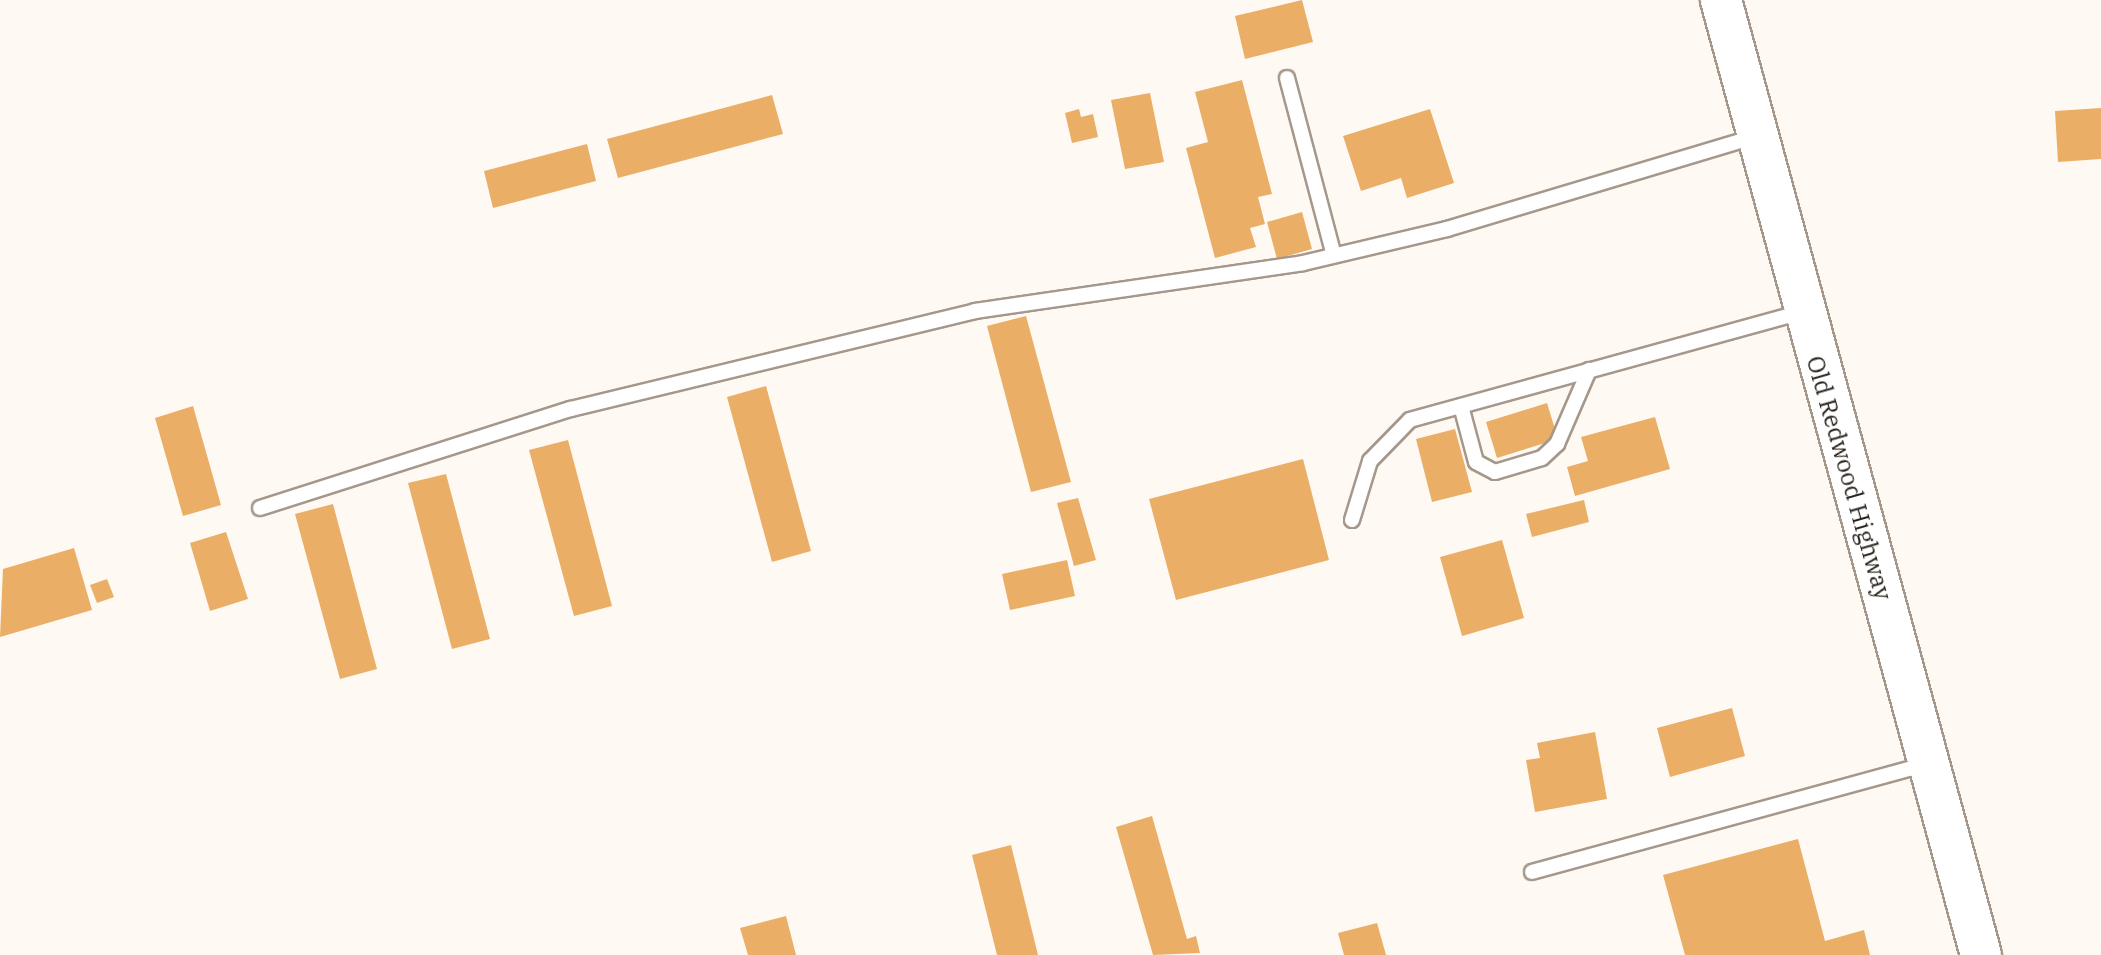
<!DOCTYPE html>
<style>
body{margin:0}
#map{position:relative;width:2101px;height:955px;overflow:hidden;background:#fff9f3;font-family:"IBM Plex Serif",serif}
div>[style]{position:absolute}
.building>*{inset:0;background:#eaae66}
.roads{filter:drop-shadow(2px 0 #a5988b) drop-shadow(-2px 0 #a5988b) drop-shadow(0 2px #a5988b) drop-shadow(0 -2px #a5988b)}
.lane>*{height:14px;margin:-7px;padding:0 7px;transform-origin:7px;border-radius:7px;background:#fff}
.secondary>*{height:40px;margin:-20px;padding:0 20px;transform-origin:20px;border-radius:20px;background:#fff}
span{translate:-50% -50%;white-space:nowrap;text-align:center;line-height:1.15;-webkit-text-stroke:6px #fff;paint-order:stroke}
.street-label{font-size:24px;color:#26211b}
</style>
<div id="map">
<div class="building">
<i style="clip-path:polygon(1302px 0,1313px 42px,1245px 59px,1235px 16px)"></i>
<i style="clip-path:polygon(1242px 80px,1272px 194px,1258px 197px,1265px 224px,1250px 228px,1256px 247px,1215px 258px,1186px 148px,1208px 142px,1195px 92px)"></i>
<i style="clip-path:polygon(1150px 93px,1164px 162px,1125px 169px,1111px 100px)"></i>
<i style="clip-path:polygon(772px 95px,783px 134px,618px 178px,607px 139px)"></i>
<i style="clip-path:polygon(2101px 108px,2101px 159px,2058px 162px,2055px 111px)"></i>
<i style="clip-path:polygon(1079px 109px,1081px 117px,1093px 114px,1098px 137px,1072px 143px,1065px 113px)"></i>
<i style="clip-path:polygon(1430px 109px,1454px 183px,1407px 198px,1401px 178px,1361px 191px,1343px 136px)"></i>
<i style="clip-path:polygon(587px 144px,596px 181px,493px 208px,484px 171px)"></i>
<i style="clip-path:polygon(1302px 212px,1312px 249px,1277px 259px,1267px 222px)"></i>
<i style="clip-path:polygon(1026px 316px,1071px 482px,1031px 492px,987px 326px)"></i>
<i style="clip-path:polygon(766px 386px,811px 551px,772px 562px,727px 397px)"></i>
<i style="clip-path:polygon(1547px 403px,1558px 439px,1497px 458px,1486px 422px)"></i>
<i style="clip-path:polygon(193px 406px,221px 505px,183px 516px,155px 418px)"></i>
<i style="clip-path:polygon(1655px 417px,1670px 469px,1575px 496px,1567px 467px,1588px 461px,1581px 437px)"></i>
<i style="clip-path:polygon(1455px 429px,1472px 492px,1432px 502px,1416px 439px)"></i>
<i style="clip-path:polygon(568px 440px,612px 606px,574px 616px,529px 450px)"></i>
<i style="clip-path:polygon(1303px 459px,1329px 560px,1176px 600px,1149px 499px)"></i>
<i style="clip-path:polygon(446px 474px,490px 639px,452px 649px,408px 483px)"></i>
<i style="clip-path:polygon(1078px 498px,1096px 560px,1074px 566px,1057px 503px)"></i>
<i style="clip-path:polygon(1584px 500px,1589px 522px,1532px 537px,1526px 514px)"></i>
<i style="clip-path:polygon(333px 504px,377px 669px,340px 679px,295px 514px)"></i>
<i style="clip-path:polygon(226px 532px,248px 599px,210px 611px,190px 543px)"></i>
<i style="clip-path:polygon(1502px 540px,1524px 618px,1462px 636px,1440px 557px)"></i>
<i style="clip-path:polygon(74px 548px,92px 610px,0 637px,3px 569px)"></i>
<i style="clip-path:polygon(1067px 560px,1075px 596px,1010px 610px,1002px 574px)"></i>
<i style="clip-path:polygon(107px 579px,114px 597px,97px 603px,90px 585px)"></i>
<i style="clip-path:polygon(1732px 708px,1745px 756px,1670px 777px,1657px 728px)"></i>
<i style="clip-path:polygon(1595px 732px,1607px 799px,1535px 812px,1526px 760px,1540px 758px,1537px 743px)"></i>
<i style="clip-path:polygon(1152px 816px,1187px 939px,1196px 936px,1200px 953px,1153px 955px,1116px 827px)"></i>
<i style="clip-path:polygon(1798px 839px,1825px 941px,1864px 930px,1870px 955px,1685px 955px,1663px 875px)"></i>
<i style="clip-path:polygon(1011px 845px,1038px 955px,997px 955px,972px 855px)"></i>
<i style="clip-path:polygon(786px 916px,796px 955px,748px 955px,740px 928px)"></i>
<i style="clip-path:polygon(1377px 923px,1386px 955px,1344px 955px,1338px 933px)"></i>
</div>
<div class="roads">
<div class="lane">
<i style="left:1287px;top:78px;width:180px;rotate:75.2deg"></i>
<i style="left:1461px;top:406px;width:58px;rotate:75deg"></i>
<i style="left:1476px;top:462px;width:21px;rotate:28deg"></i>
<i style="left:1495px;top:472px;width:49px;rotate:-16.6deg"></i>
<i style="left:1542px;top:458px;width:21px;rotate:-43deg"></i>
<i style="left:1557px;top:444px;width:81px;rotate:-66.6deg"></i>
<i style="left:260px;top:508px;width:326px;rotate:-17.7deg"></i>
<i style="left:571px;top:409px;width:416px;rotate:-13.6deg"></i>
<i style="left:975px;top:311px;width:331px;rotate:-8.3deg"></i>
<i style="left:1303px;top:263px;width:148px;rotate:-13.3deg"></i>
<i style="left:1447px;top:229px;width:324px;rotate:-16.7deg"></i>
<i style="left:1352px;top:520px;width:62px;rotate:-73deg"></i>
<i style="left:1370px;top:461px;width:57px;rotate:-45.7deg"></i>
<i style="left:1410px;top:420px;width:408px;rotate:-15.4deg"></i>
<i style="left:1532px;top:872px;width:409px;rotate:-15.3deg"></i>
</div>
<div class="secondary">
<i style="left:1721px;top:0;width:990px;rotate:74.77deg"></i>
</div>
</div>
<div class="street-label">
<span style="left:1849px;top:478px;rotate:74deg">Old Redwood Highway</span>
</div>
</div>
